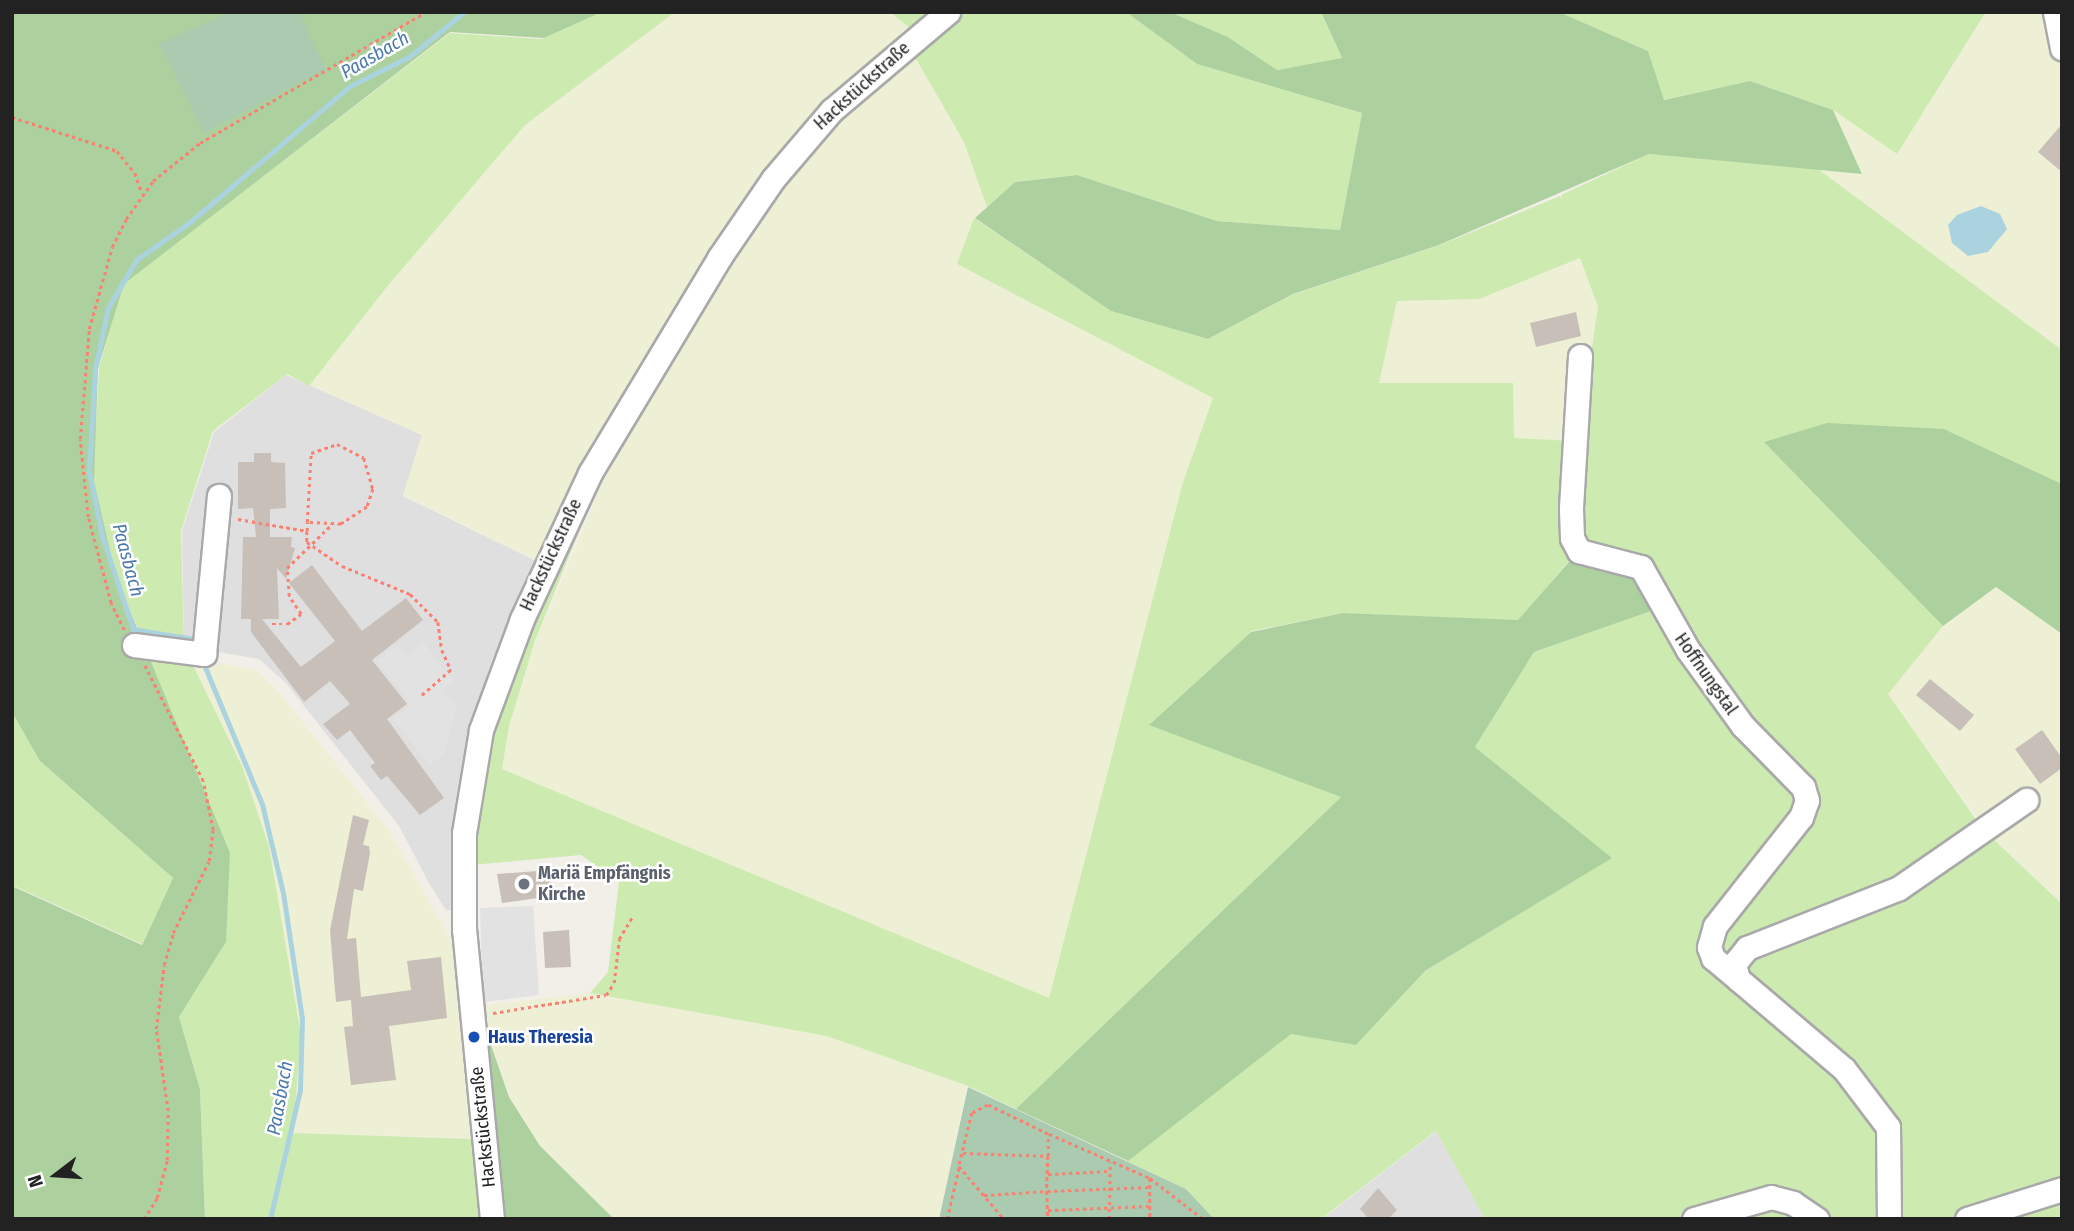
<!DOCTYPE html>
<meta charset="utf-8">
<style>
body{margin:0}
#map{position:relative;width:2074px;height:1231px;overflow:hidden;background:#f2efe9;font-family:"Fira Sans Condensed",sans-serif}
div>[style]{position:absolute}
.residential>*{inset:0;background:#e0dfdf}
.farmland>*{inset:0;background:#eef0d5}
.grass>*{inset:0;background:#cdebb0}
.forest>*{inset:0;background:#add19e}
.cemetery>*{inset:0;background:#aacbaf}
.parking>*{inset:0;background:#e2e2e2}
.water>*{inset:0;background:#aad3df}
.stream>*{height:5px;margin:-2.5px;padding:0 2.5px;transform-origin:2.5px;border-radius:2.5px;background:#aad3df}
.building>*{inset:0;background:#c7bfb8}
.path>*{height:2.5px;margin-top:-1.25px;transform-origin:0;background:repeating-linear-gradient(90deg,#fa8072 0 3.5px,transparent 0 7px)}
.roads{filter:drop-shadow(2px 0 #a9a9a9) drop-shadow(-2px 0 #a9a9a9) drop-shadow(0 2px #a9a9a9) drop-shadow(0 -2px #a9a9a9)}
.minor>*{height:23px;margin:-11.5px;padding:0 11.5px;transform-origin:11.5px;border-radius:11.5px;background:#fff}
.dots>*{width:19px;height:19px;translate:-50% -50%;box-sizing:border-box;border:4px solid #fff;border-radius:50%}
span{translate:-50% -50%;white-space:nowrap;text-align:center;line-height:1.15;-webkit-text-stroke:5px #fff;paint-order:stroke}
.street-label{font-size:18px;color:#222}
.worship-label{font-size:18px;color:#5b616d;font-weight:700}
.left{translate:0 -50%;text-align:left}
.transit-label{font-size:18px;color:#164399;font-weight:700}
.water-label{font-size:19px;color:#4a7aab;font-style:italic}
.frame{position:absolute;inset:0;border:14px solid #222;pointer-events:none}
.north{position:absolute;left:21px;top:1140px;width:70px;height:70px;-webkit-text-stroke:5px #fff;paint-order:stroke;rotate:253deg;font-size:19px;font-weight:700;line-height:28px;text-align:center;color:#222}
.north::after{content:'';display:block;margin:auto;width:24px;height:32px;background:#222;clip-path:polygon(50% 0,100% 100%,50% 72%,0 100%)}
</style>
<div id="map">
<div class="residential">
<i style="clip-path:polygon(286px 375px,422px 435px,403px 496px,536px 561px,492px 660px,469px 731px,456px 816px,451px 910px,446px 910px,430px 885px,399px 826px,286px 683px,259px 659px,184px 646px,182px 531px,214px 432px)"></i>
<i style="clip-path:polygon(1437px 1131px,1485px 1219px,1322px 1219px)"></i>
</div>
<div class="farmland">
<i style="clip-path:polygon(675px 12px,890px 12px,910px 29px,825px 103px,535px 560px,403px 495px,422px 435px,310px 385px,386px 288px,527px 123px)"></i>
<i style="clip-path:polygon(1987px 12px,2062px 12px,2062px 350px,1818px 169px,1862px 174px,1834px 111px,1897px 154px)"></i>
<i style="clip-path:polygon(912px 52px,965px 141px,987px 207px,975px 218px,957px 264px,1213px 398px,1183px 482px,1049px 999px,502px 769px,509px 726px,536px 641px,620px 442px,726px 264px,807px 148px)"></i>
<i style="clip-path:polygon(1580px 259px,1598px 307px,1580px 442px,1514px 438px,1512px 383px,1378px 383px,1397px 302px,1479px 298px)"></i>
<i style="clip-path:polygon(1996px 586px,2062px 634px,2062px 903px,1988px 833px,1887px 694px,1944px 625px)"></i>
<i style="clip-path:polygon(190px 658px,256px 670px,276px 689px,390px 832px,455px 947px,473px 1138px,293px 1133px,301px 1036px,269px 848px,242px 765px)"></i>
<i style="clip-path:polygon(589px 993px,826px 1035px,967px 1086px,939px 1219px,614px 1219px,539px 1146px,509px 1096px,479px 1006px)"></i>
</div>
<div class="grass">
<i style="clip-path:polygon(602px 12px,675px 12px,525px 125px,386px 288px,309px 386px,287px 374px,213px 431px,181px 531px,184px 647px,143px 640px,115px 576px,93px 480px,99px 368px,123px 284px,450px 33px,542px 39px)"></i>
<i style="clip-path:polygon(890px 12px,931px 12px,911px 29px)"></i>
<i style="clip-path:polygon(960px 12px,1126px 12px,1197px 64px,1362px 113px,1340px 230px,1217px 221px,1077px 175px,1015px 182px,987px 207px,964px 142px,912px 52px)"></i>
<i style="clip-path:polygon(1170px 12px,1321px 12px,1342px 59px,1276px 70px,1228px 37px)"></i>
<i style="clip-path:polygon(1559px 12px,1986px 12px,1897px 154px,1833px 110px,1750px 81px,1663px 100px,1648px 51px)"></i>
<i style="clip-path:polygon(1649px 154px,1818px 169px,2062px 350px,2062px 484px,1944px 429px,1765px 443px,1943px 626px,1888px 694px,1982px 828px,1897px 885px,1730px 963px,1712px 947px,1812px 800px,1744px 721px,1681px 634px,1584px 549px,1579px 538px,1580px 428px,1598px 307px,1580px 258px,1479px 299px,1397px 301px,1379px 383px,1513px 383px,1514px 438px,1573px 441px,1573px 556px,1518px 621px,1343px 613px,1252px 631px,1150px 724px,1341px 797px,1016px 1109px,968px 1086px,827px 1036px,590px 993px,608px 972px,619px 882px,581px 855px,471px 865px,488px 730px,539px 603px,601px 477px,535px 641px,509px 726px,502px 769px,1049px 998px,1183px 482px,1213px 398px,957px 264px,974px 218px,1111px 311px,1208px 339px,1294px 294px,1440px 245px,1560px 196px,1562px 200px,1561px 195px)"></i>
<i style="clip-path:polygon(1657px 609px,1801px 803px,1705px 941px,1808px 1039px,1883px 1129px,1883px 1219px,1827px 1219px,1753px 1193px,1675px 1219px,1485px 1219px,1436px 1131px,1321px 1219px,1213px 1219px,1186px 1189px,1127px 1161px,1291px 1033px,1356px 1045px,1424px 972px,1611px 858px,1475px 747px,1534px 652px)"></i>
<i style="clip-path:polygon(147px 653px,190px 659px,242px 766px,269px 847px,301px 1035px,293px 1133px,474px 1139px,481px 1219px,205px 1219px,200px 1089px,179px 1017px,226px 942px)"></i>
<i style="clip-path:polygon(12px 712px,41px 762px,173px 878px,142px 944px,12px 885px)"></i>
<i style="clip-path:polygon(1987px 833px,2062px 904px,2062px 1182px,1955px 1219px,1891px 1219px,1894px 1131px,1741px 979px,1747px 952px)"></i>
<i style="clip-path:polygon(2062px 1194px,2062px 1219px,1984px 1219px)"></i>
<i style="clip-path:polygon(1763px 1204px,1802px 1219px,1712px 1219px)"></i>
</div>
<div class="forest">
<i style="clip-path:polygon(12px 12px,602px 12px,544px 38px,450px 32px,124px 284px,98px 368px,94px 481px,116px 577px,230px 853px,226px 942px,179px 1017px,200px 1089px,205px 1219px,12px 1219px,12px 886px,142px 945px,173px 878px,40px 761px,12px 712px)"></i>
<i style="clip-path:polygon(1126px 12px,1170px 12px,1228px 37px,1277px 70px,1342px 58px,1321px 12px,1559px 12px,1648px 51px,1664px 100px,1750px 81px,1833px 110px,1862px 174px,1649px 154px,1439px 245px,1293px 294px,1208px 339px,1111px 311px,975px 218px,1015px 182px,1077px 175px,1217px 221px,1340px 230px,1362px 113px,1197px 64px)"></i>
<i style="clip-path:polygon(1827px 423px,1944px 429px,2062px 484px,2062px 634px,1996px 587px,1943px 626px,1764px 442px)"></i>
<i style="clip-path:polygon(1574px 556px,1639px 569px,1657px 609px,1534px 652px,1475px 747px,1612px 858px,1425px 971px,1356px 1045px,1291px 1034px,1128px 1161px,1016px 1109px,1341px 797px,1149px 725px,1251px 632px,1343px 613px,1518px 620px)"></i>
<i style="clip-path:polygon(481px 1016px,509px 1097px,540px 1146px,614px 1219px,501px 1219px)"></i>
</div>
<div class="cemetery">
<i style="clip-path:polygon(229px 12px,299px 12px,326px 69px,204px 133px,159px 44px)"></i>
<i style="clip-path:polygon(968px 1087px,1186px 1189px,1214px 1219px,939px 1219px)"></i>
</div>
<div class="parking">
<i style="clip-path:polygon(422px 640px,453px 681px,443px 690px,456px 706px,444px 753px,430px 765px,392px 719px,411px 704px,377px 661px,398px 644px,408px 655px)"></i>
<i style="clip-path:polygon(533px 906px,539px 995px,483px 1002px,480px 908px)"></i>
</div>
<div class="water">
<i style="clip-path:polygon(1981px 206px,2000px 214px,2007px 229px,1988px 252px,1968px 256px,1952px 243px,1948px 225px,1957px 215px)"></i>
</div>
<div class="stream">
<i style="left:197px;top:648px;width:10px;rotate:-114deg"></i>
<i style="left:193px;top:639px;width:61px;rotate:-170.5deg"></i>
<i style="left:133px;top:629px;width:98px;rotate:-108.4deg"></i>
<i style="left:102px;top:536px;width:66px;rotate:-101.3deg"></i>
<i style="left:89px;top:471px;width:102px;rotate:-86.6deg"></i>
<i style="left:95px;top:369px;width:62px;rotate:-78deg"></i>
<i style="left:108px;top:308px;width:56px;rotate:-59.7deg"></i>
<i style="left:136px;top:260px;width:66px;rotate:-35.1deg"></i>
<i style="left:190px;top:222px;width:210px;rotate:-40.4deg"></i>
<i style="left:350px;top:86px;width:66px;rotate:-26.2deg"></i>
<i style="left:409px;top:57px;width:71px;rotate:-39.3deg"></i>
<i style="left:202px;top:660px;width:156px;rotate:67.4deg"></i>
<i style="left:262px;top:804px;width:91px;rotate:76.7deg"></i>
<i style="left:283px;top:893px;width:126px;rotate:81.4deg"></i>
<i style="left:302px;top:1018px;width:72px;rotate:91.6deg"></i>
<i style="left:300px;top:1090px;width:132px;rotate:103.1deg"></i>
</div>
<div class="building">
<i style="clip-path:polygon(2062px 124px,2062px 172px,2038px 152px)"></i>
<i style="clip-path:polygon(1576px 312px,1581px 336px,1536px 347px,1530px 323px)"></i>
<i style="clip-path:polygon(254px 453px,271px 453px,271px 462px,285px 463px,286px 508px,270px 509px,270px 537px,292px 537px,291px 547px,295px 548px,286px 579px,277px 568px,279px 619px,262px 619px,301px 667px,335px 641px,289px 583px,312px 565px,362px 631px,406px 598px,423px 620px,372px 660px,407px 704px,387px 719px,444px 798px,420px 815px,387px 776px,381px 780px,370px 766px,375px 763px,350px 730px,337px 740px,323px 724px,350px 704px,330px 681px,304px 702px,251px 632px,251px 619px,241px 619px,243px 537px,256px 537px,253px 508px,238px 509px,238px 462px,254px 462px)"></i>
<i style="clip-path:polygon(1930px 679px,1974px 715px,1960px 731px,1916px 695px)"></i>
<i style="clip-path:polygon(2042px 730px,2062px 758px,2062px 768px,2040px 784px,2015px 749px)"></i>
<i style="clip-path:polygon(353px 815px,369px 820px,363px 845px,369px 846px,370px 853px,363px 891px,354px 889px,347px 939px,356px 938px,361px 997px,411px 990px,407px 961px,441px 957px,447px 1018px,389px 1026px,396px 1080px,351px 1085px,344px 1027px,353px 1026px,351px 1000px,336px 1002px,330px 930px)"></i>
<i style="clip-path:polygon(550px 870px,552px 896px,502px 903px,497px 874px)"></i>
<i style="clip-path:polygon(569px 930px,571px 967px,545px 968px,543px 932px)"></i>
<i style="clip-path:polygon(1378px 1188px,1397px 1210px,1388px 1219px,1369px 1219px,1360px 1209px)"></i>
</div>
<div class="path">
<i style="left:12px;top:117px;width:110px;rotate:17.9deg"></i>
<i style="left:117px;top:151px;width:28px;rotate:51deg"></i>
<i style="left:135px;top:173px;width:21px;rotate:71deg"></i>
<i style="left:238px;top:519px;width:70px;rotate:9.9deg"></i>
<i style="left:307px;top:531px;width:11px;rotate:90deg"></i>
<i style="left:307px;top:542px;width:42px;rotate:34.4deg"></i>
<i style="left:342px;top:566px;width:74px;rotate:22.4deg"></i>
<i style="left:410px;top:594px;width:40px;rotate:45deg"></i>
<i style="left:438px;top:622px;width:28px;rotate:82deg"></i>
<i style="left:442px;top:650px;width:22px;rotate:66deg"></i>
<i style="left:451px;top:670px;width:41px;rotate:138.9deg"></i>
<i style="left:307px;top:531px;width:9px;rotate:-90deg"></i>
<i style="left:307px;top:522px;width:69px;rotate:-86.7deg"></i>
<i style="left:311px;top:453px;width:28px;rotate:-19deg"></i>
<i style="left:337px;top:444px;width:30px;rotate:27deg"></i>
<i style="left:364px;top:458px;width:32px;rotate:74deg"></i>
<i style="left:373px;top:489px;width:19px;rotate:108deg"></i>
<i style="left:367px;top:507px;width:31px;rotate:147deg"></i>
<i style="left:341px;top:524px;width:34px;rotate:-177deg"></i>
<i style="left:272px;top:624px;width:15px"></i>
<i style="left:287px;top:624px;width:17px;rotate:-36deg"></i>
<i style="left:301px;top:614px;width:22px;rotate:-124deg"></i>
<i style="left:289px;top:596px;width:28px;rotate:-94deg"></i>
<i style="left:287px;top:568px;width:62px;rotate:-44.3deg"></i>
<i style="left:124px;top:630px;width:30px;rotate:-116deg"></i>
<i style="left:111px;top:603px;width:89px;rotate:-105deg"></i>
<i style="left:88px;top:517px;width:78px;rotate:-95.9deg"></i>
<i style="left:80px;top:439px;width:110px;rotate:-85.3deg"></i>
<i style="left:89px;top:329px;width:85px;rotate:-74.3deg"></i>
<i style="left:112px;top:247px;width:31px;rotate:-63deg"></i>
<i style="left:126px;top:219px;width:47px;rotate:-54.6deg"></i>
<i style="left:153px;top:181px;width:60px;rotate:-39deg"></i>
<i style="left:200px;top:143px;width:261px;rotate:-30.1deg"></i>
<i style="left:493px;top:1013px;width:114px;rotate:-9.1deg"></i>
<i style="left:606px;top:995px;width:14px;rotate:-56deg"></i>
<i style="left:614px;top:983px;width:44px;rotate:-83.5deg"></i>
<i style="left:619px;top:939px;width:27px;rotate:-59deg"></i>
<i style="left:1049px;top:1134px;width:110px;rotate:23.5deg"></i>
<i style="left:1150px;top:1178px;width:41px;rotate:90deg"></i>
<i style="left:963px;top:1153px;width:85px;rotate:2deg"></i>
<i style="left:1048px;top:1156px;width:22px;rotate:-90deg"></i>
<i style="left:1048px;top:1134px;width:67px;rotate:-154.2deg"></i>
<i style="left:988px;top:1105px;width:18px;rotate:153deg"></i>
<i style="left:972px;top:1113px;width:55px;rotate:103.8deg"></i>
<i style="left:959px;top:1166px;width:70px;rotate:49.7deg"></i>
<i style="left:1048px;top:1156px;width:35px;rotate:92deg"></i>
<i style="left:1047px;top:1191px;width:103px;rotate:-2.2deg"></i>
<i style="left:1048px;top:1174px;width:60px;rotate:-2.9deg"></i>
<i style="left:1150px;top:1178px;width:67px;rotate:37.7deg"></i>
<i style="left:984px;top:1195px;width:63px;rotate:-3.6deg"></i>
<i style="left:1047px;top:1191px;width:28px;rotate:88deg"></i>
<i style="left:1048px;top:1210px;width:101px;rotate:-2.3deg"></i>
<i style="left:144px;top:1219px;width:25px;rotate:-58deg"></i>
<i style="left:157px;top:1198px;width:39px;rotate:-75deg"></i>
<i style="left:167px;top:1160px;width:49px;rotate:-88.8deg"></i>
<i style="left:168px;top:1111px;width:83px;rotate:-98.3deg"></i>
<i style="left:156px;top:1029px;width:64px;rotate:-82.9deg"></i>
<i style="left:164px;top:965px;width:33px;rotate:-74deg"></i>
<i style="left:173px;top:933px;width:80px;rotate:-63.4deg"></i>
<i style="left:209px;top:861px;width:31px;rotate:-83deg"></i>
<i style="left:213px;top:830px;width:50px;rotate:-101.5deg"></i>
<i style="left:203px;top:781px;width:129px;rotate:-116.8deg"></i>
<i style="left:947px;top:1219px;width:53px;rotate:-77deg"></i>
<i style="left:1109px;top:1219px;width:57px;rotate:-89deg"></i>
</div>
<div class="roads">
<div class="minor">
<i style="left:2055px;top:12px;width:37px;rotate:79deg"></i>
<i style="left:1580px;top:356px;width:153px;rotate:93.4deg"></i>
<i style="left:1571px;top:509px;width:29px;rotate:88deg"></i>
<i style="left:1572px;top:538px;width:15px;rotate:62deg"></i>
<i style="left:1579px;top:551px;width:64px;rotate:14.5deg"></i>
<i style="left:1641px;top:567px;width:95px;rotate:60.5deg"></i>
<i style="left:1688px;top:650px;width:94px;rotate:54.1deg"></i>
<i style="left:1743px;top:726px;width:86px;rotate:45.5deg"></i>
<i style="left:1803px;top:787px;width:14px;rotate:73deg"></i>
<i style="left:1807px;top:800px;width:18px;rotate:109deg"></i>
<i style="left:1801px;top:817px;width:139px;rotate:128.3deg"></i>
<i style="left:1715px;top:926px;width:22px;rotate:106deg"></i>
<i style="left:1709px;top:947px;width:12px;rotate:70deg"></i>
<i style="left:1713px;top:958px;width:33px;rotate:40deg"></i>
<i style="left:134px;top:645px;width:71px;rotate:7.3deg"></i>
<i style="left:204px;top:654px;width:159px;rotate:-84.6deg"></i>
<i style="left:492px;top:1219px;width:291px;rotate:-95.5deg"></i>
<i style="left:464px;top:929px;width:96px;rotate:-90deg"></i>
<i style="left:464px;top:833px;width:104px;rotate:-80.6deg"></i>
<i style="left:481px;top:730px;width:118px;rotate:-69.7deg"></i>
<i style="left:522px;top:619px;width:161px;rotate:-65deg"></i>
<i style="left:590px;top:473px;width:251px;rotate:-59deg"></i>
<i style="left:719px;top:258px;width:96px;rotate:-55.6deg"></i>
<i style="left:773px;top:179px;width:91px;rotate:-49.5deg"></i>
<i style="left:832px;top:110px;width:152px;rotate:-40.2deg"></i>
<i style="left:1694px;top:1219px;width:80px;rotate:-15.9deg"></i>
<i style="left:1771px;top:1197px;width:23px;rotate:15deg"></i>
<i style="left:1793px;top:1203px;width:29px;rotate:34deg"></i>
<i style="left:1889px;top:1219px;width:92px;rotate:-90.6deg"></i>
<i style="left:1888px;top:1127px;width:73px;rotate:-127.2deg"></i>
<i style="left:1844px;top:1069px;width:139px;rotate:-139.7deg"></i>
<i style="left:1738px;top:979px;width:16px;rotate:-105deg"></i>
<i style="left:1734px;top:964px;width:21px;rotate:-51deg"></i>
<i style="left:1747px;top:948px;width:163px;rotate:-21.5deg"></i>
<i style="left:1899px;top:888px;width:155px;rotate:-34.7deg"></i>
<i style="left:1967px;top:1219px;width:100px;rotate:-17.5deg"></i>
</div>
</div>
<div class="dots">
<i style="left:524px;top:884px;background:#6b7280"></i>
<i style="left:474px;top:1037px;background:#1a4fb4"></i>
</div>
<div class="street-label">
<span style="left:862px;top:86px;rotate:-42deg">Hackstückstraße</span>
<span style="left:551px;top:555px;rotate:-65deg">Hackstückstraße</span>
<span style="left:1706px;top:674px;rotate:55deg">Hoffnungstal</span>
<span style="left:483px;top:1127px;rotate:-96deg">Hackstückstraße</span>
</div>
<div class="worship-label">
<span class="left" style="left:538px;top:884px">Mariä Empfängnis<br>Kirche</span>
</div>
<div class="transit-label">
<span class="left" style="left:488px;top:1037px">Haus Theresia</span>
</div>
<div class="water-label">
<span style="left:375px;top:55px;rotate:-30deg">Paasbach</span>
<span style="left:128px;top:560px;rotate:75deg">Paasbach</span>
<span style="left:280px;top:1098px;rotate:-80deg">Paasbach</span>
</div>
<div class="frame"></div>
<div class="north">N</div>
</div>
